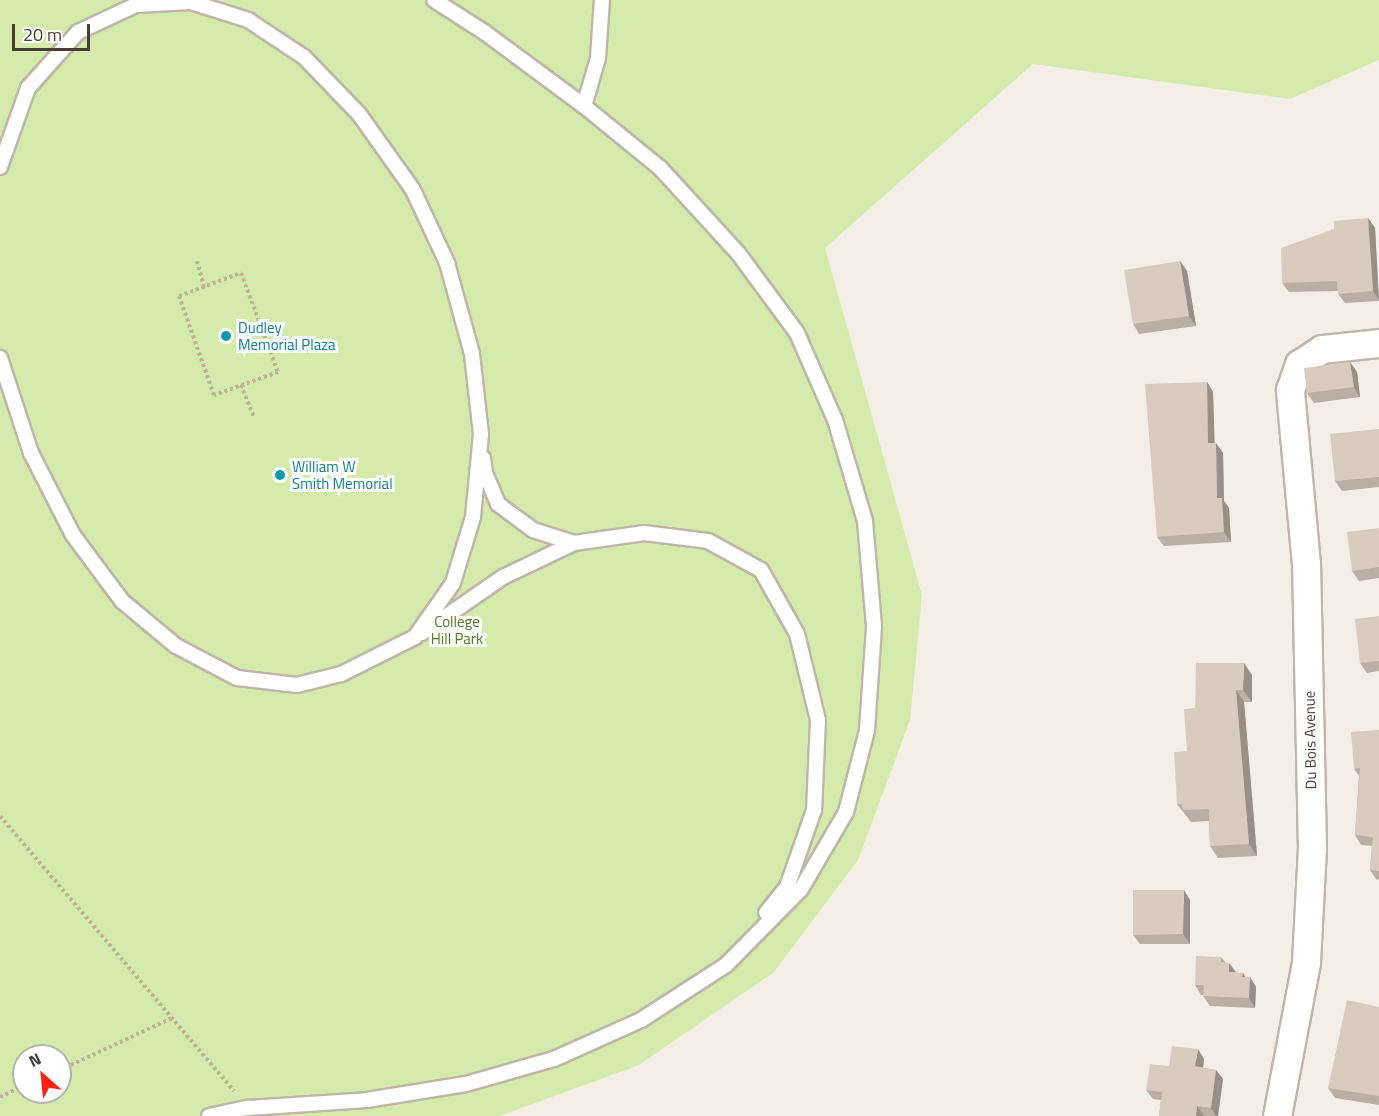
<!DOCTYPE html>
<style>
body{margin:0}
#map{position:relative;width:1379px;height:1116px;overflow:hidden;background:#f4efe6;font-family:"Titillium Web",sans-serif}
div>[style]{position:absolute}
.green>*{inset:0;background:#d4ebac}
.path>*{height:4px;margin-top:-2px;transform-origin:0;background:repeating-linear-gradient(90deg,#c3b098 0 3px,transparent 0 6px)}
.roads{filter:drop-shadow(2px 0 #c0b6a8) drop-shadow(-2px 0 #c0b6a8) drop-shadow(0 2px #c0b6a8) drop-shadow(0 -2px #c0b6a8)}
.lane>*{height:14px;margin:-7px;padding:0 7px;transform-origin:7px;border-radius:7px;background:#fff}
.street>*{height:27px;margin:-13.5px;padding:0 13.5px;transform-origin:13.5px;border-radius:13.5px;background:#fff}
.wall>*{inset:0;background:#bbafa3}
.shaded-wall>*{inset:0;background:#988f85}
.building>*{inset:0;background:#d9ccbe}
.dots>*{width:16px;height:16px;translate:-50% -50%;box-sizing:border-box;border:3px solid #fff;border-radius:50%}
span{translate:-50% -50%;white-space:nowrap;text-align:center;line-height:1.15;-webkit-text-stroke:6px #fff;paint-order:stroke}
.culture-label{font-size:15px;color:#0d838f}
.left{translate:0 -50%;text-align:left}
.park-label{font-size:15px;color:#4d7d24}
.street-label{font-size:15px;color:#473e35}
.north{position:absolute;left:12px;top:1044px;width:60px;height:60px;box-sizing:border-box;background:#fff;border:2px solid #b5b2ae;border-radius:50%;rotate:333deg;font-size:16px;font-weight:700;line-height:24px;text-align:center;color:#473e35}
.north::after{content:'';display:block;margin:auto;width:21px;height:27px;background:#ff2212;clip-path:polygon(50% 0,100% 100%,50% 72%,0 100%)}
.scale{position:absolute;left:12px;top:24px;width:78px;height:27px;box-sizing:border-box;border:3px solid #473e35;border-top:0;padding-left:8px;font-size:18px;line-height:21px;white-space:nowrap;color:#473e35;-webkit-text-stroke:4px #fff;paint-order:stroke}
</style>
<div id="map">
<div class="green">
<i style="clip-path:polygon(evenodd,0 0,1379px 0,1379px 60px,1290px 99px,1033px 64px,825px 248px,922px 595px,910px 720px,858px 860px,774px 972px,639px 1065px,500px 1116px,0 1116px,0 0,24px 1056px,60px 1056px,60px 1092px,24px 1092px,24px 1056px)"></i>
</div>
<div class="path">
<i style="left:197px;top:261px;width:27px;rotate:75deg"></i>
<i style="left:241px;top:273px;width:106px;rotate:69.5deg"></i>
<i style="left:278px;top:372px;width:68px;rotate:160.2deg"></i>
<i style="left:214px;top:395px;width:105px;rotate:-109.5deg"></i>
<i style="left:179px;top:296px;width:66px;rotate:-20.4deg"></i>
<i style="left:241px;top:385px;width:35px;rotate:68deg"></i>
<i style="left:0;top:816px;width:361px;rotate:49.6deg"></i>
<i style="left:60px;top:1070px;width:123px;rotate:-24.9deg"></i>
<i style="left:0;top:1097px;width:26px;rotate:-25deg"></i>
</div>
<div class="roads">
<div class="lane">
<i style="left:584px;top:106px;width:50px;rotate:-73.7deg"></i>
<i style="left:598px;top:58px;width:58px;rotate:-86.1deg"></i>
<i style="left:0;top:167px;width:84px;rotate:-70.5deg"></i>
<i style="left:28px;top:88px;width:75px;rotate:-48.2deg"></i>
<i style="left:78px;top:32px;width:64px;rotate:-25deg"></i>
<i style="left:136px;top:5px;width:55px;rotate:-3.1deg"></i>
<i style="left:191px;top:2px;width:60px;rotate:17.5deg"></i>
<i style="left:248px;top:20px;width:67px;rotate:33.5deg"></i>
<i style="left:304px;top:57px;width:79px;rotate:46deg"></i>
<i style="left:359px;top:114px;width:93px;rotate:54.6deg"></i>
<i style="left:413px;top:190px;width:81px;rotate:65deg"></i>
<i style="left:447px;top:263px;width:94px;rotate:74.6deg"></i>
<i style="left:472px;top:354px;width:81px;rotate:83.6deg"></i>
<i style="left:481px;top:434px;width:83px;rotate:95.5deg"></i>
<i style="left:473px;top:517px;width:69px;rotate:106.9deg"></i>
<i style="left:453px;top:583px;width:66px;rotate:125.1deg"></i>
<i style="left:415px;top:637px;width:83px;rotate:153.4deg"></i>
<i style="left:341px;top:674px;width:45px;rotate:166deg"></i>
<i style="left:297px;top:685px;width:60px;rotate:-173.3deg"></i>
<i style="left:237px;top:678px;width:69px;rotate:-152.3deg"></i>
<i style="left:176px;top:646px;width:70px;rotate:-140.2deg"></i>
<i style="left:122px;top:601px;width:82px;rotate:-126.6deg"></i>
<i style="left:73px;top:535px;width:92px;rotate:-117.1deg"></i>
<i style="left:31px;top:453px;width:100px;rotate:-108.1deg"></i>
<i style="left:483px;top:458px;width:15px;rotate:82deg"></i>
<i style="left:485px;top:473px;width:34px;rotate:67deg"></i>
<i style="left:498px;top:504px;width:44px;rotate:36.6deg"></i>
<i style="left:533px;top:530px;width:43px;rotate:17.6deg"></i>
<i style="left:422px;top:633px;width:98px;rotate:-34.7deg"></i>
<i style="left:503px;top:577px;width:79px;rotate:-25.6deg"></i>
<i style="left:574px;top:543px;width:71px;rotate:-8.1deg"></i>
<i style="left:644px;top:533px;width:64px;rotate:7.1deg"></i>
<i style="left:708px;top:541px;width:60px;rotate:28.7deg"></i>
<i style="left:761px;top:570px;width:73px;rotate:60.6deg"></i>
<i style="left:797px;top:634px;width:89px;rotate:76.3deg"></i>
<i style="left:818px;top:720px;width:90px;rotate:92.5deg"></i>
<i style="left:814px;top:810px;width:82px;rotate:109.3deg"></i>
<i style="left:787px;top:887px;width:33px;rotate:129deg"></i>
<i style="left:209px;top:1116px;width:40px;rotate:-12deg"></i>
<i style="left:248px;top:1108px;width:119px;rotate:-3.8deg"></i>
<i style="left:367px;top:1100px;width:100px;rotate:-9.2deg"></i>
<i style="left:466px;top:1084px;width:91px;rotate:-15.9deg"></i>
<i style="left:554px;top:1059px;width:95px;rotate:-24.1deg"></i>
<i style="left:641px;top:1020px;width:101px;rotate:-32.9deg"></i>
<i style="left:726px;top:965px;width:107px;rotate:-45.4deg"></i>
<i style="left:801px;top:889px;width:89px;rotate:-59.7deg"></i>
<i style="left:846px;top:812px;width:85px;rotate:-75.6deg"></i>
<i style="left:867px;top:730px;width:104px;rotate:-86.1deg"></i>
<i style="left:874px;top:626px;width:105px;rotate:-94.9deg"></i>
<i style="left:865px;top:521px;width:105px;rotate:-106.5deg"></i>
<i style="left:835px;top:420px;width:95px;rotate:-113.6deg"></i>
<i style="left:797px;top:333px;width:99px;rotate:-126.4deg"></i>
<i style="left:738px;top:253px;width:115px;rotate:-132.5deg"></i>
<i style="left:660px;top:168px;width:98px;rotate:-140.8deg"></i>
<i style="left:584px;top:106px;width:124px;rotate:-143.5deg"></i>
<i style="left:484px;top:32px;width:59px;rotate:-147.4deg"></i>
</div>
<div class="street">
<i style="left:1277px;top:1116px;width:157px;rotate:-79.3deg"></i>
<i style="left:1306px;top:962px;width:113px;rotate:-87deg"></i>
<i style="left:1312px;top:849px;width:285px;rotate:-91.2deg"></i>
<i style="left:1306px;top:564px;width:175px;rotate:-95.3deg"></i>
<i style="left:1290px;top:390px;width:28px;rotate:-71deg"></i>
<i style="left:1299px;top:364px;width:27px;rotate:-33deg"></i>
<i style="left:1322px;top:349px;width:57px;rotate:-6deg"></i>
</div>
</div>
<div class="wall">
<i style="clip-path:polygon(1368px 218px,1375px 228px,1379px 301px,1345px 303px,1338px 294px,1338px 291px,1289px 292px,1282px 283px)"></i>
<i style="clip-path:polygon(1180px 261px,1187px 271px,1196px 326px,1139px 334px,1133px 324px)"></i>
<i style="clip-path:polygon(1350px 362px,1357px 372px,1360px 397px,1314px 403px,1307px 393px)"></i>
<i style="clip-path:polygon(1207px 382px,1213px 392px,1214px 443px,1216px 443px,1223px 453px,1224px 501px,1229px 508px,1231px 542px,1164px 546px,1157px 537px)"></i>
<i style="clip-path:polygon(1379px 429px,1379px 487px,1342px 491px,1335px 481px)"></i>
<i style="clip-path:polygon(1379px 528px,1379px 578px,1359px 581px,1352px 571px)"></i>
<i style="clip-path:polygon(1379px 616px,1379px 671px,1367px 673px,1360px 663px)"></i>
<i style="clip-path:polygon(1252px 675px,1252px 702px,1244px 702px,1257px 856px,1218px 858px,1210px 846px,1209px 821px,1191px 822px,1177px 804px,1187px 751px,1195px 708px)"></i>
<i style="clip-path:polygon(1379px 730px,1379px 880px,1376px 879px,1370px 870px,1372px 846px,1361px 845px,1355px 835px,1359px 776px,1354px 769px)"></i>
<i style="clip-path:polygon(1190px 900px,1190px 944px,1140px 944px,1133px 935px)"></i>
<i style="clip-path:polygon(1221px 957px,1225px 962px,1236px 973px,1243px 973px,1245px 977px,1250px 977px,1256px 987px,1255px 1008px,1210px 1006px,1203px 996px,1203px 995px,1201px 995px,1195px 985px)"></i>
<i style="clip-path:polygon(1379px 1007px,1379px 1105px,1335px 1098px,1328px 1088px)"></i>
<i style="clip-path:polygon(1204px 1059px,1203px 1068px,1216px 1070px,1223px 1079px,1218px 1116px,1159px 1116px,1161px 1100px,1153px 1099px,1146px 1090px,1169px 1066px)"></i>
</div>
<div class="shaded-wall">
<i style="clip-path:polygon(1368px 218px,1375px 228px,1379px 300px,1373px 291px)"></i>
<i style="clip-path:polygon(1180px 261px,1187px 271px,1196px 326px,1189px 316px)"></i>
<i style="clip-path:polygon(1350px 362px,1357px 372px,1360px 397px,1354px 387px)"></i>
<i style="clip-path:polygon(1207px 382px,1213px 392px,1215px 453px,1208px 443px)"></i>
<i style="clip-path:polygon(1216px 443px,1223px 453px,1224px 501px,1229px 508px,1231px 542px,1224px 532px,1217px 498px)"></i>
<i style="clip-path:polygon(1244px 663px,1252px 675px,1252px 702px,1243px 690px)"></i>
<i style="clip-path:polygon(1236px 690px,1244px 702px,1257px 856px,1249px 844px)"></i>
<i style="clip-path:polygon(1184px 890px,1190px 900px,1190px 944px,1183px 934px)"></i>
<i style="clip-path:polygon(1229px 963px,1236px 972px,1229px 972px)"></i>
<i style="clip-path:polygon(1243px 973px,1249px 983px,1250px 977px,1256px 987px,1255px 1008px,1249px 998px,1242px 977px)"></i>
<i style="clip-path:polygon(1198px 1049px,1204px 1059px,1202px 1076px,1195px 1066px)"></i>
<i style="clip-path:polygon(1216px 1070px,1223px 1079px,1218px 1116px,1216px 1116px,1211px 1108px)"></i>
<i style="clip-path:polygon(1197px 1106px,1204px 1116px,1196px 1116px)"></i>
</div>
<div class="building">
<i style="clip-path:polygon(1368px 218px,1373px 291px,1338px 294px,1337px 281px,1282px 283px,1281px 248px,1334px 229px,1334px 221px)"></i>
<i style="clip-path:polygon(1180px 261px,1189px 316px,1133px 324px,1124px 270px)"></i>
<i style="clip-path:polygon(1350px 362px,1354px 387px,1307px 393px,1304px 368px)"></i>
<i style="clip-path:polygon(1207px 382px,1208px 443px,1216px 443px,1217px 498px,1222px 498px,1224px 532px,1157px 537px,1145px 384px)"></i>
<i style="clip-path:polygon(1379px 429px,1379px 477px,1335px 481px,1330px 434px)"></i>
<i style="clip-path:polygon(1379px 528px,1379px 567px,1352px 571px,1347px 532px)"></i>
<i style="clip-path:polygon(1379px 616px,1379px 661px,1360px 663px,1355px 619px)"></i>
<i style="clip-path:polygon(1196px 663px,1244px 663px,1243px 690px,1236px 690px,1249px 844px,1210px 846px,1209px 809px,1183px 810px,1182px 804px,1177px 804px,1174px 752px,1187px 751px,1184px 709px,1195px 708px)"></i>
<i style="clip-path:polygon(1379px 730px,1379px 871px,1370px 870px,1373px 837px,1355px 835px,1360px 768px,1354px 769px,1351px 732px)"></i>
<i style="clip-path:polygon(1133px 890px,1184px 890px,1183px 934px,1133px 935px)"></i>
<i style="clip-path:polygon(1196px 956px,1221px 957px,1221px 962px,1229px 963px,1229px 972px,1243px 973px,1242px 977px,1250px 977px,1249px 998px,1203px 996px,1204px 985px,1195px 985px)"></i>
<i style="clip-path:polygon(1347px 1000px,1379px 1007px,1379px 1096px,1328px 1088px)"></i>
<i style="clip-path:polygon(1172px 1046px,1198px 1049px,1195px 1066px,1216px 1070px,1211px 1108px,1197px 1106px,1196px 1116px,1159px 1116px,1162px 1092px,1146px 1090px,1150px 1064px,1169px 1066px)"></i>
</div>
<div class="dots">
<i style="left:226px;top:336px;background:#0f9aa8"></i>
<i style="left:280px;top:475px;background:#0f9aa8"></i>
</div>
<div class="culture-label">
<span class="left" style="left:238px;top:336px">Dudley<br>Memorial Plaza</span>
<span class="left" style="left:292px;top:475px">William W<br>Smith Memorial</span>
</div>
<div class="park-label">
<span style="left:457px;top:630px">College<br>Hill Park</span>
</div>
<div class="street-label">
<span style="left:1310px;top:740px;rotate:-91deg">Du Bois Avenue</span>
</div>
<div class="north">N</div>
<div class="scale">20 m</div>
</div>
